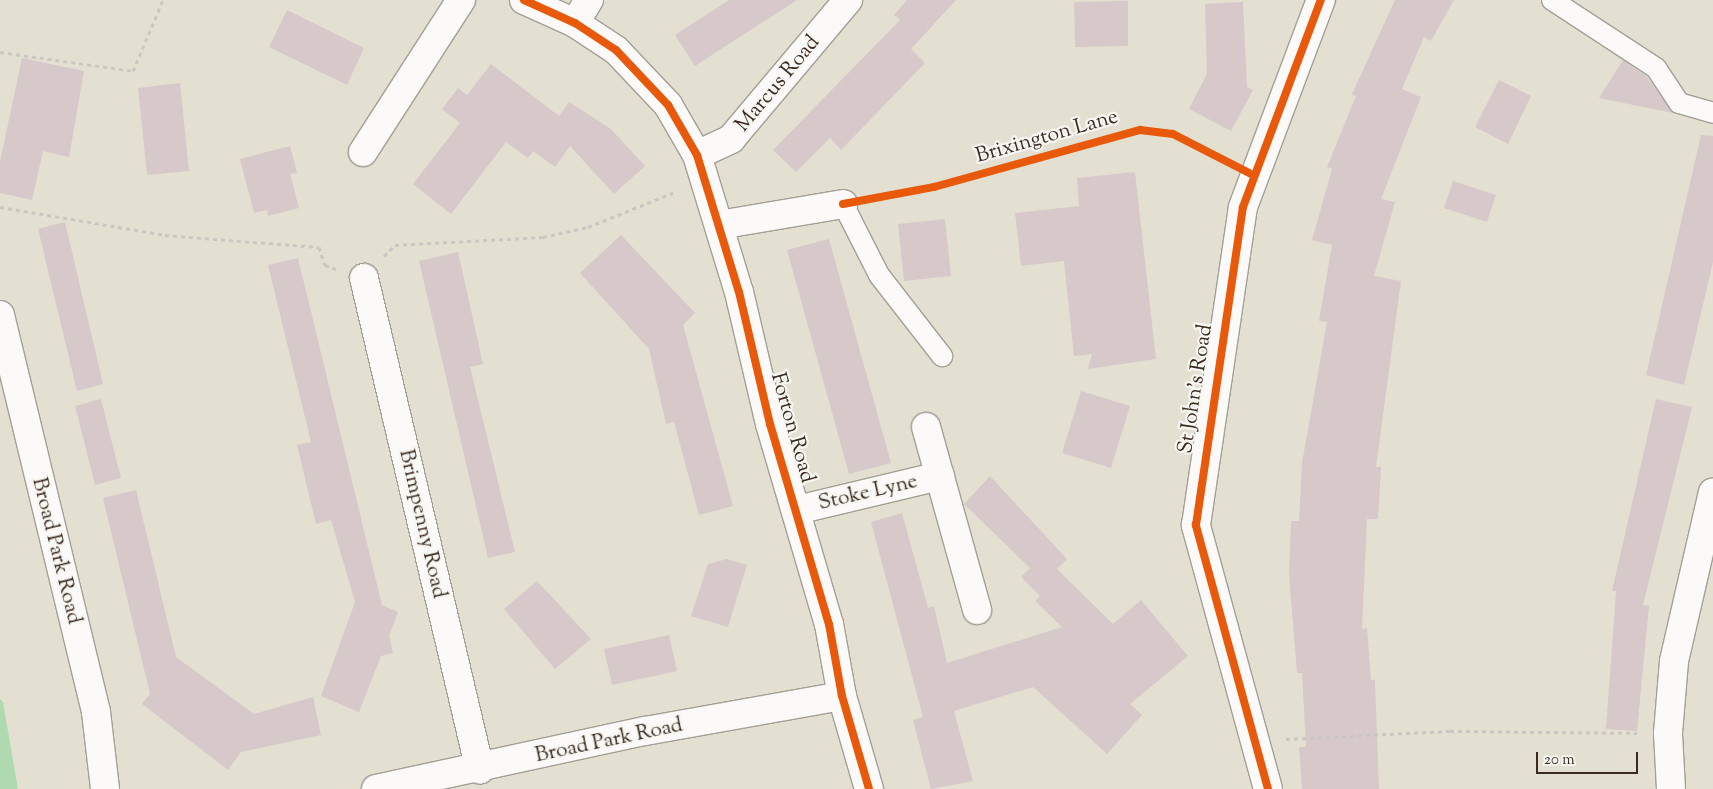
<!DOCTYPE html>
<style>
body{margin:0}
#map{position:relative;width:1713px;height:789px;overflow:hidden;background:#e3e0d1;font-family:"Sorts Mill Goudy",serif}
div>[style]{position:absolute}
.green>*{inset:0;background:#afdaaf}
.building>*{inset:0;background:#d7c8ca}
.path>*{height:3px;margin-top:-1.5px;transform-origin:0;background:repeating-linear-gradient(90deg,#cac7c3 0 4px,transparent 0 8px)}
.roads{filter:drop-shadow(1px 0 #a39f95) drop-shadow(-1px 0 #a39f95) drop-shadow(0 1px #a39f95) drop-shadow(0 -1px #a39f95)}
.service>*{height:20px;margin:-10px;padding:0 10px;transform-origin:10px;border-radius:10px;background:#fbfaf8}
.minor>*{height:28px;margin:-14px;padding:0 14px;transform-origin:14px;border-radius:14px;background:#fbfaf8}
.tertiary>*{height:28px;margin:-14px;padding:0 14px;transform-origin:14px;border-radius:14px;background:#fbfaf8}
.cycleway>*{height:8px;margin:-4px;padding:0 4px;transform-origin:4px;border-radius:4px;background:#e8590c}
span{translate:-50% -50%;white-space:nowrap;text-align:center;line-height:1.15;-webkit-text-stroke:4.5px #f6f6f2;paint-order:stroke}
.street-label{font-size:21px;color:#3b2a1e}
.scale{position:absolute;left:1536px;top:752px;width:102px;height:22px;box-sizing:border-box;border:2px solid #3b2a1e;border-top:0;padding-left:6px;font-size:15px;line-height:18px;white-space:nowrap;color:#3b2a1e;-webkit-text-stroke:4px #f6f6f2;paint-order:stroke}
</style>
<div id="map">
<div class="green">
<i style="clip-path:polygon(0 699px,3px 702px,18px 789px,0 789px)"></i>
</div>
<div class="building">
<i style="clip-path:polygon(729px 0,797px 0,695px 66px,675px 35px)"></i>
<i style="clip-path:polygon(907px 0,956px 0,911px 49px,925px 63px,841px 150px,830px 138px,796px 172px,773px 150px,900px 20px,894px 15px)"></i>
<i style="clip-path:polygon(1395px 0,1454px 0,1431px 41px,1424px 37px,1402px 89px,1421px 97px,1381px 199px,1395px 202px,1374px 276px,1401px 281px,1376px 467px,1381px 467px,1378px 519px,1367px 519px,1362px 629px,1367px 628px,1371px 680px,1375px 680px,1379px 789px,1302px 789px,1299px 747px,1306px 747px,1302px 673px,1297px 673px,1289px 574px,1291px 521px,1299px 521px,1302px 463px,1327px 322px,1319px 321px,1332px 245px,1312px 240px,1332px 169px,1327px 167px,1356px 96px,1352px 94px)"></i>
<i style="clip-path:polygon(1128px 1px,1128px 46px,1075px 47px,1074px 2px)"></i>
<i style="clip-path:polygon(1243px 2px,1247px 87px,1253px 90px,1231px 131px,1189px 109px,1207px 74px,1205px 4px)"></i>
<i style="clip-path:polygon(287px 10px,364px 48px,347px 85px,269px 47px)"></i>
<i style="clip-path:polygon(22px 58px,84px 71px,69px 157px,43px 151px,32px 200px,0 193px,0 162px)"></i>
<i style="clip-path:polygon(1623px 60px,1647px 77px,1673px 113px,1599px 98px)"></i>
<i style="clip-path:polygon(491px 64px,559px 116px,569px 102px,611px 129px,645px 166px,614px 194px,570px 146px,555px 167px,533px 151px,528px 158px,506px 142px,451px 214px,413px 184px,460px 123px,442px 109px,458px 88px,467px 95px)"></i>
<i style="clip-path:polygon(1499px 80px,1531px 96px,1508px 144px,1475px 127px)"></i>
<i style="clip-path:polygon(180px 83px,189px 171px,147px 175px,138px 88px)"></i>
<i style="clip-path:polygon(1701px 135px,1713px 136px,1713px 262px,1684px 385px,1646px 375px)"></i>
<i style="clip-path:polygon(290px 146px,297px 173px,290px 174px,299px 208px,268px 216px,267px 210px,254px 213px,240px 159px)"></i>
<i style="clip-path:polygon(1135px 172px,1156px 359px,1088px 369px,1092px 354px,1074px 356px,1064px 261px,1021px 266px,1015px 213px,1079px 206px,1077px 178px)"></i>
<i style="clip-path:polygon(1453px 181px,1496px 195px,1487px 222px,1444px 208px)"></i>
<i style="clip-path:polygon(945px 219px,951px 276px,904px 281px,898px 224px)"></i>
<i style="clip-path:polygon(65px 222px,103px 384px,77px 391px,38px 229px)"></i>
<i style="clip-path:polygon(621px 235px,695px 313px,683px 325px,733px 506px,699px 515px,674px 422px,666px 424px,649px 349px,580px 273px)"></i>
<i style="clip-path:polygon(829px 239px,891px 463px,849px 474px,787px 250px)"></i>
<i style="clip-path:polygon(458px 252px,483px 364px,470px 367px,515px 552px,488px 558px,419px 261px)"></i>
<i style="clip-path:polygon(298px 258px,382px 605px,398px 612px,389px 636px,393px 653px,381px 656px,359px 712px,321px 696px,355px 602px,331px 520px,316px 524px,297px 445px,311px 442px,268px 265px)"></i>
<i style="clip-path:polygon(1081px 391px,1130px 406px,1111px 468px,1062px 453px)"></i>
<i style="clip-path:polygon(101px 399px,121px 478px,95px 485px,75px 406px)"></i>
<i style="clip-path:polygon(1656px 399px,1692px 407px,1643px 605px,1649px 606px,1637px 731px,1606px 729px,1616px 591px,1612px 591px)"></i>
<i style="clip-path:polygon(990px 476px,1067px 559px,1057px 569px,1113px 624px,1141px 600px,1188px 656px,1130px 704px,1142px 715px,1107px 754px,1033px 687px,954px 711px,973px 781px,931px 789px,913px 720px,923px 717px,871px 522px,902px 513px,928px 608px,934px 606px,947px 663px,1062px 627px,1035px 601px,1040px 596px,1021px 577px,1030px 568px,964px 504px)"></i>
<i style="clip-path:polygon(136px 490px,176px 657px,254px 714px,313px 697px,321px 735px,241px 752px,228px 770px,142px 704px,150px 694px,103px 498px)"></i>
<i style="clip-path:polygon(727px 559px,747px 565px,728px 627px,691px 616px,708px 564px)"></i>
<i style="clip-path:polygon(537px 581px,591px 639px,555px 669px,504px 609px)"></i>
<i style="clip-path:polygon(669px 635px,677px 671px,612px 685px,604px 649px)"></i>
</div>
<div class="path">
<i style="left:0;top:52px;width:134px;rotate:8.1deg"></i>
<i style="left:133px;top:71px;width:77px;rotate:-67.1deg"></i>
<i style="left:0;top:207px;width:167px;rotate:9.6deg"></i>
<i style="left:165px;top:235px;width:154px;rotate:4.5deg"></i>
<i style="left:319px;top:247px;width:19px;rotate:72deg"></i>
<i style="left:325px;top:265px;width:12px;rotate:20deg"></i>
<i style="left:384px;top:256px;width:16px;rotate:-45deg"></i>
<i style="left:395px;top:245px;width:148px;rotate:-3.1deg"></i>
<i style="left:543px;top:237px;width:46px;rotate:-12.5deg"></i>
<i style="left:588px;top:227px;width:94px;rotate:-21.9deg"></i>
<i style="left:1286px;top:739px;width:164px;rotate:-2.8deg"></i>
<i style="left:1450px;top:731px;width:187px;rotate:0.6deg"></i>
</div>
<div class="roads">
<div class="service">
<i style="left:1552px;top:0;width:124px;rotate:33.2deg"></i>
<i style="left:1656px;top:68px;width:42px;rotate:56.7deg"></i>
<i style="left:1679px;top:103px;width:35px;rotate:16deg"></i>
<i style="left:843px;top:204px;width:80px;rotate:63.1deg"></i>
<i style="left:879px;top:275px;width:103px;rotate:52.1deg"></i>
</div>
<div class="minor">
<i style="left:575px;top:23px;width:27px;rotate:-59deg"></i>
<i style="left:363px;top:152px;width:181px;rotate:-57.2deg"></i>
<i style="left:697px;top:155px;width:38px;rotate:-25deg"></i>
<i style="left:731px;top:139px;width:182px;rotate:-49.9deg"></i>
<i style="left:719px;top:225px;width:126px;rotate:-9.6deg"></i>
<i style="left:364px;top:278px;width:505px;rotate:76.73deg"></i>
<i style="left:0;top:315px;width:408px;rotate:76.4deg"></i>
<i style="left:96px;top:712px;width:78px;rotate:83.3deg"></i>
<i style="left:926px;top:427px;width:190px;rotate:74.4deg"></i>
<i style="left:797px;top:510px;width:147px;rotate:-13.4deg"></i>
<i style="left:376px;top:789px;width:275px;rotate:-12.2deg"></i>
<i style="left:645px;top:731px;width:200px;rotate:-10.1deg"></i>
<i style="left:1671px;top:789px;width:56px;rotate:-93.1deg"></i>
<i style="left:1668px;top:733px;width:72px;rotate:-85.2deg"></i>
<i style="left:1674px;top:661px;width:173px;rotate:-77deg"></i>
</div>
<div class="tertiary">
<i style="left:524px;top:0;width:56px;rotate:24.3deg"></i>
<i style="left:575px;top:23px;width:49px;rotate:33.4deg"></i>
<i style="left:616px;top:50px;width:76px;rotate:46.6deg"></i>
<i style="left:668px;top:105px;width:58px;rotate:59.9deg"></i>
<i style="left:697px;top:155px;width:143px;rotate:73deg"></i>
<i style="left:739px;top:292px;width:136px;rotate:76.8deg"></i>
<i style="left:770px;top:424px;width:209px;rotate:73.6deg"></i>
<i style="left:829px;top:624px;width:73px;rotate:79.8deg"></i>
<i style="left:842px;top:696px;width:97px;rotate:73.8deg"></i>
<i style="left:1268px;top:789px;width:274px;rotate:-105.3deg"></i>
<i style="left:1196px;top:525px;width:321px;rotate:-81.6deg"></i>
<i style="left:1243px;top:207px;width:221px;rotate:-69.4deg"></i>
</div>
</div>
<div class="cycleway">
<i style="left:524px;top:0;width:56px;rotate:24.3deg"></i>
<i style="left:575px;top:23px;width:49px;rotate:33.4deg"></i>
<i style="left:616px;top:50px;width:76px;rotate:46.6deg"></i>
<i style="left:668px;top:105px;width:58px;rotate:59.9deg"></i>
<i style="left:697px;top:155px;width:143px;rotate:73deg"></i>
<i style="left:739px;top:292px;width:136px;rotate:76.8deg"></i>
<i style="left:770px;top:424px;width:209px;rotate:73.6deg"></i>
<i style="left:829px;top:624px;width:73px;rotate:79.8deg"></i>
<i style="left:842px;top:696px;width:97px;rotate:73.8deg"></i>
<i style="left:843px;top:204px;width:93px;rotate:-10.6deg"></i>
<i style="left:934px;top:187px;width:214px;rotate:-15.5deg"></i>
<i style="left:1140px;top:130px;width:33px;rotate:7deg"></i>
<i style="left:1173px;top:134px;width:90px;rotate:27.1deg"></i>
<i style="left:1268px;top:789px;width:274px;rotate:-105.3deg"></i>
<i style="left:1196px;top:525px;width:321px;rotate:-81.6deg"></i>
<i style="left:1243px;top:207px;width:221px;rotate:-69.4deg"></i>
</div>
<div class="street-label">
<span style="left:778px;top:84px;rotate:-50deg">Marcus Road</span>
<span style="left:1047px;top:137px;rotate:-16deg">Brixington Lane</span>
<span style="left:1196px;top:389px;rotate:-81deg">St John's Road</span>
<span style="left:792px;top:428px;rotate:74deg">Forton Road</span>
<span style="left:868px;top:493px;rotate:-13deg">Stoke Lyne</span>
<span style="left:422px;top:524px;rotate:77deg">Brimpenny Road</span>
<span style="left:56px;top:551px;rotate:76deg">Broad Park Road</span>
<span style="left:609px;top:741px;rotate:-12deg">Broad Park Road</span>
</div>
<div class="scale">20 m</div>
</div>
